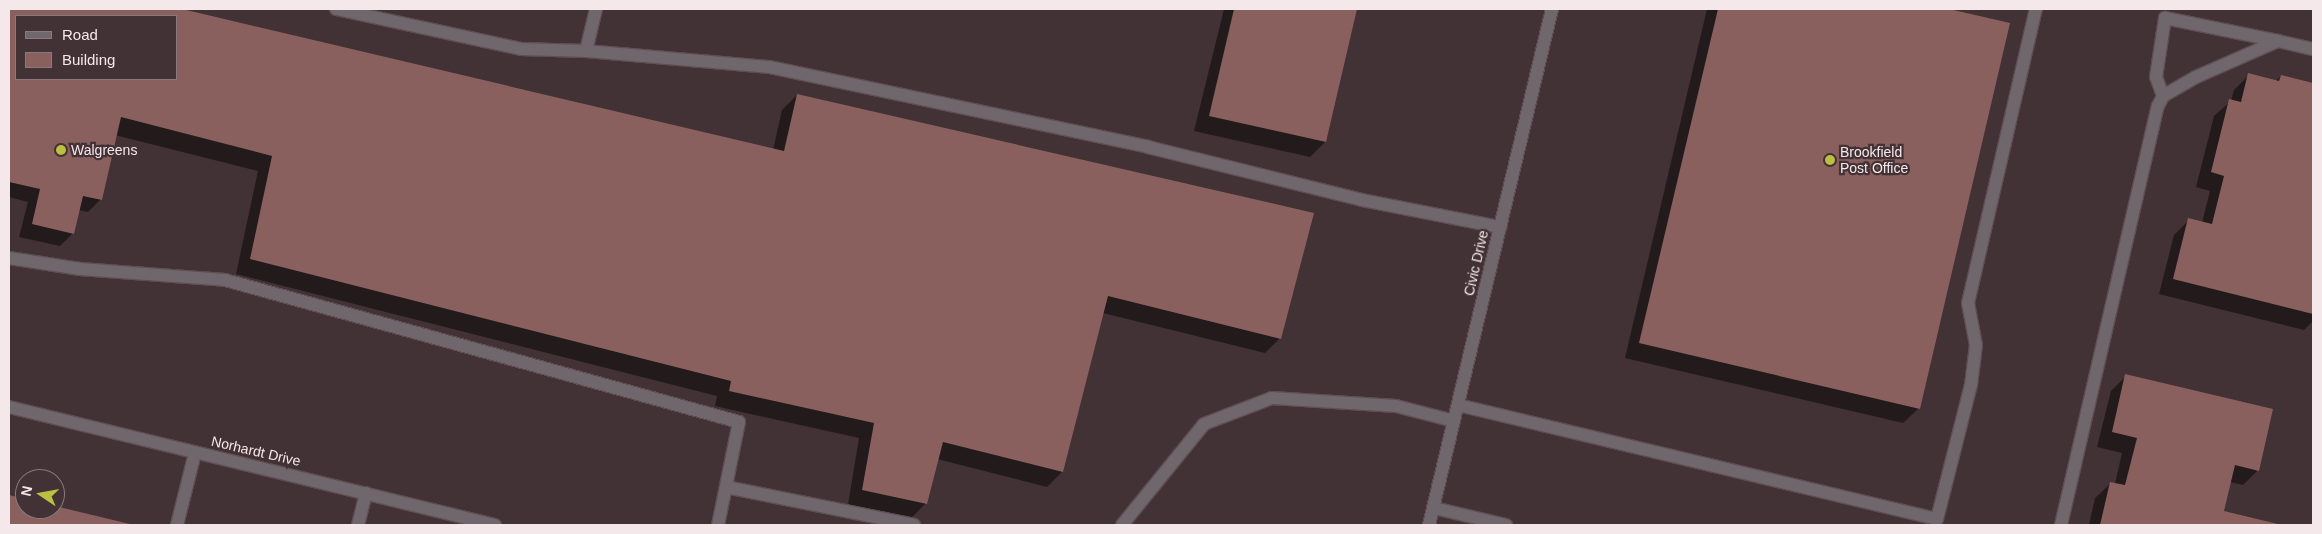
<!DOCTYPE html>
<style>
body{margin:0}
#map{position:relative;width:2322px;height:534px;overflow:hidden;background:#423135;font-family:Helvetica,sans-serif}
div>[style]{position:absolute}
.shadow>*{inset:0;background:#0007}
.building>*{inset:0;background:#89605e}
.roads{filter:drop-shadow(1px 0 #5e4e52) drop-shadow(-1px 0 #5e4e52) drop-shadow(0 1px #5e4e52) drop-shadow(0 -1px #5e4e52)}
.service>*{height:12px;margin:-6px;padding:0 6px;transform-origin:6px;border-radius:6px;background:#6f676c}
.minor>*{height:12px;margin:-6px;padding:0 6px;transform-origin:6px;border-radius:6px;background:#6f676c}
.dots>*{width:14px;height:14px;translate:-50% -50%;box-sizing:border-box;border:2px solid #423135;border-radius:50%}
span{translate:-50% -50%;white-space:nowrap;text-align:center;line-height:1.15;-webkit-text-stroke:4.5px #423135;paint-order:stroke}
.poi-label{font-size:14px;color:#f4e8eb}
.left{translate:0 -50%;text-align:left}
.street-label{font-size:14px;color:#f4e8eb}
.frame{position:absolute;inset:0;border:10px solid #f4e8eb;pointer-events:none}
.legend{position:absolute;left:15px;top:15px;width:162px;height:65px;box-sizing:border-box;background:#423135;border:1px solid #897a7e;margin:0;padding:6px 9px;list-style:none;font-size:15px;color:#f4e8eb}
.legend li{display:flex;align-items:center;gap:10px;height:25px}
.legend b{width:25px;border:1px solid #897a7e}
.north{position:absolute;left:15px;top:469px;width:50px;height:50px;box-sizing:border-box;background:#423135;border:1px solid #897a7e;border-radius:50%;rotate:282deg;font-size:14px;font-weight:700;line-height:20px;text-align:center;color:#f4e8eb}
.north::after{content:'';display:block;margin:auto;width:18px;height:22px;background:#bdbf43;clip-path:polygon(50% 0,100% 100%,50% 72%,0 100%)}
</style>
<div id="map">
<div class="shadow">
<i style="clip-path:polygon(evenodd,9px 9px,176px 9px,773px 150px,782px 110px,797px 95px,1280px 338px,1265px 353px,1103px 313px,1062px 472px,1047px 487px,937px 459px,926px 503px,911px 518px,848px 505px,859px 438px,715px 406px,717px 396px,236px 274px,258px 171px,115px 135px,101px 199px,88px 212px,78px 210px,73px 233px,60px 246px,19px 237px,28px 202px,9px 197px,9px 9px,16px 16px,176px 16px,176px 79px,16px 79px,16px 16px)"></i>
<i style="clip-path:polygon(1224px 9px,1356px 9px,1325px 142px,1310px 157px,1194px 131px)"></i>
<i style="clip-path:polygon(1707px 9px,1943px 9px,2008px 24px,1919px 408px,1903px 423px,1625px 358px)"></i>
<i style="clip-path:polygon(2249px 75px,2276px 81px,2281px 76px,2313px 84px,2313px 321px,2304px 330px,2159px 294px,2174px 235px,2189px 220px,2202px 223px,2210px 191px,2196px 187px,2214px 116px,2231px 101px,2234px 90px)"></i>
<i style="clip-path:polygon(2126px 376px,2258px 470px,2243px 485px,2230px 482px,2223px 512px,2280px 525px,2089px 525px,2095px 498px,2111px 483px,2115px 484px,2122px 453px,2097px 447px,2111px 391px)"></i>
<i style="clip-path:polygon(9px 496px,25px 500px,25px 509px,55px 507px,132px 525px,9px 525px)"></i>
</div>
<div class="building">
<i style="clip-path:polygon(evenodd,9px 9px,182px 9px,784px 151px,797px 94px,1314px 213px,1281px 339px,1108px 296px,1063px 472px,943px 442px,927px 504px,862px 490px,874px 423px,729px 391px,731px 381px,250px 259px,272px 156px,121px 117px,102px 200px,83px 196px,74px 234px,32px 224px,40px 189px,9px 182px,9px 9px,16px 16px,176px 16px,176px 79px,16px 79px,16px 16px)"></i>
<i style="clip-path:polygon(1234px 9px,1357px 9px,1326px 142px,1209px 116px)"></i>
<i style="clip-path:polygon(1718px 9px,1949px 9px,2010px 23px,1920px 409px,1639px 343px)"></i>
<i style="clip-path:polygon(2248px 73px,2279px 81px,2281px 75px,2313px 83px,2313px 314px,2173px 279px,2188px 218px,2212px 224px,2224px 176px,2211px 172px,2229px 99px,2241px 102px)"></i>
<i style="clip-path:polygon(2125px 374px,2273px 409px,2259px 471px,2235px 465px,2224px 511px,2282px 525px,2100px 525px,2110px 482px,2125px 485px,2137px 438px,2112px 432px)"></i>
<i style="clip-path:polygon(9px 495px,25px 499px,25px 509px,55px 509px,55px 506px,134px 525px,9px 525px)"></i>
</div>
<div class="roads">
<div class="service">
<i style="left:336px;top:9px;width:189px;rotate:12.2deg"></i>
<i style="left:521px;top:49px;width:65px;rotate:1.8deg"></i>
<i style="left:586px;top:51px;width:185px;rotate:5deg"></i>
<i style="left:770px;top:67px;width:386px;rotate:11.9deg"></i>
<i style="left:1148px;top:147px;width:220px;rotate:13.9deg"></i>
<i style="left:1362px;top:200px;width:141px;rotate:11.1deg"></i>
<i style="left:586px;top:51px;width:43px;rotate:-76.6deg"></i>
<i style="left:2163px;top:96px;width:20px;rotate:-110deg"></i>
<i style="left:2156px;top:77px;width:60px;rotate:-81.3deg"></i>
<i style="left:2165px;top:18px;width:115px;rotate:11.5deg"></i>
<i style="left:9px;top:258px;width:72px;rotate:8.8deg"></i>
<i style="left:80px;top:269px;width:145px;rotate:4.3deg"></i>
<i style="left:225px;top:280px;width:533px;rotate:15.44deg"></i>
<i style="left:739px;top:422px;width:105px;rotate:101.5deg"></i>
<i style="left:1458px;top:405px;width:492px;rotate:13.4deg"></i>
<i style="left:1937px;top:519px;width:138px;rotate:-75.8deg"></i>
<i style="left:1971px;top:385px;width:40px;rotate:-82.9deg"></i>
<i style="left:1976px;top:345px;width:43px;rotate:-100.8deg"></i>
<i style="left:1968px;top:303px;width:302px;rotate:-77deg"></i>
<i style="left:726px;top:487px;width:192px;rotate:11.4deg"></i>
<i style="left:1434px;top:508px;width:74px;rotate:13.3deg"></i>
<i style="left:1122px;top:525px;width:130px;rotate:-50.9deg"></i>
<i style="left:1204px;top:424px;width:73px;rotate:-20.9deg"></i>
<i style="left:1272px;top:398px;width:124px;rotate:3.7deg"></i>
<i style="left:1396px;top:406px;width:60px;rotate:14.5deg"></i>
<i style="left:2061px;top:525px;width:430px;rotate:-77deg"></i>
<i style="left:2158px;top:106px;width:11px;rotate:-63deg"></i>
<i style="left:2163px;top:96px;width:38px;rotate:-30deg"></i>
<i style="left:2196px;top:77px;width:90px;rotate:-23.7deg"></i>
<i style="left:2278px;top:41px;width:36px;rotate:13deg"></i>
</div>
<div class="minor">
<i style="left:9px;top:407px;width:500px;rotate:13.65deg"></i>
<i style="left:177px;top:525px;width:74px;rotate:-76deg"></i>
<i style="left:358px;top:525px;width:33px;rotate:-76deg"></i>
<i style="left:1429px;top:525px;width:530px;rotate:-76.59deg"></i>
</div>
</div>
<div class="dots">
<i style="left:61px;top:150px;background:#bdbf43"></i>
<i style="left:1830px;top:160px;background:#bdbf43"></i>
</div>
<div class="poi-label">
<span class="left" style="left:71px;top:150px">Walgreens</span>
<span class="left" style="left:1840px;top:160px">Brookfield<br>Post Office</span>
</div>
<div class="street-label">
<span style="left:1476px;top:263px;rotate:-77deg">Civic Drive</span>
<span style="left:256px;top:451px;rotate:13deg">Norhardt Drive</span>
</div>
<div class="frame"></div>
<ul class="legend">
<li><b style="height:6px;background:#6f676c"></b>Road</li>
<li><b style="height:14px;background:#89605e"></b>Building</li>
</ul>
<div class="north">N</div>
</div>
